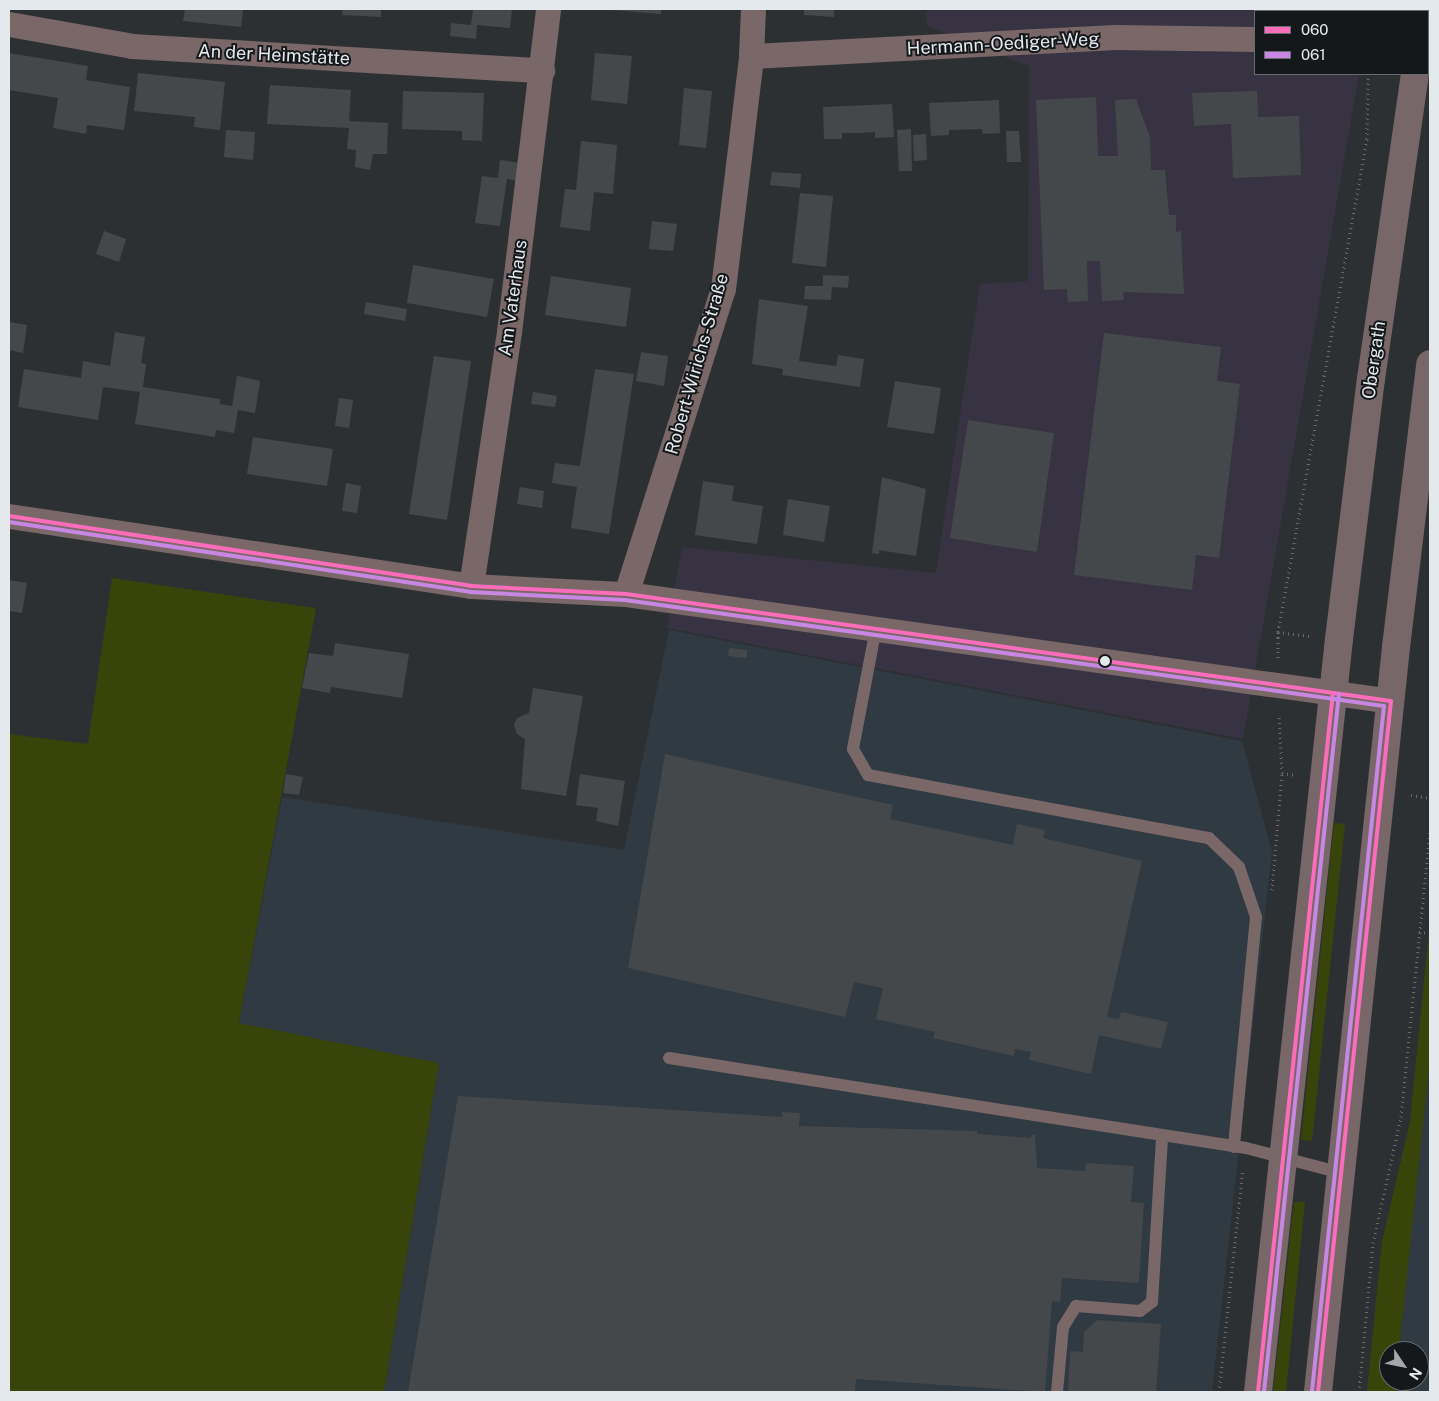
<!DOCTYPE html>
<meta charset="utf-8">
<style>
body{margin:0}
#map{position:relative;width:1439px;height:1401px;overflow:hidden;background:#2d3033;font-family:"Public Sans",sans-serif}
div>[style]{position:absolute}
.commercial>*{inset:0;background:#383342}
.built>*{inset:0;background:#2f3a43}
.green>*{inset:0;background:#384409}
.building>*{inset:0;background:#45484b}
.path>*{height:3px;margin-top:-1.5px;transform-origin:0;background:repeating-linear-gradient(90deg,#6f6769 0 1px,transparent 0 5px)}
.lane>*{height:12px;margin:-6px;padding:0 6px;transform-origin:6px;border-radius:6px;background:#7a6768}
.street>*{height:25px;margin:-12.5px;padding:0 12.5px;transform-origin:12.5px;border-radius:12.5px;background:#7a6768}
.primary>*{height:28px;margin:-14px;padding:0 14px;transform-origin:14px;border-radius:14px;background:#786769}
.bus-1>*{height:4px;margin:-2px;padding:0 2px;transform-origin:2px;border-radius:2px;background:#fb6dba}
.bus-2>*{height:4px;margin:-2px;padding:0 2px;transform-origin:2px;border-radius:2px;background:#c787e3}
.dots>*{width:14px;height:14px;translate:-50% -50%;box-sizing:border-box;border:2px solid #15181b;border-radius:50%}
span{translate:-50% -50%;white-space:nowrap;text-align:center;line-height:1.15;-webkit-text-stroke:4px #15181b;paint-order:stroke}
.street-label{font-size:18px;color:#e4e9ed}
.frame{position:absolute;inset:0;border:10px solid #e4e9ed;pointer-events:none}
.legend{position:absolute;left:1254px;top:10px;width:175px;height:65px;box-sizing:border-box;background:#15181b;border:1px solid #686c6f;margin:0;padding:6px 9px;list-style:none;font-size:15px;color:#e4e9ed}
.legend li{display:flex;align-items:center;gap:10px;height:25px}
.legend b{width:25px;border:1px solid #686c6f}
.north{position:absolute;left:1379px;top:1341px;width:50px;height:50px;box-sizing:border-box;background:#15181b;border:1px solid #686c6f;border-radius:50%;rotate:124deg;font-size:14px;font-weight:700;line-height:20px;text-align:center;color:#e4e9ed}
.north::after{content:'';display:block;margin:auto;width:18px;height:22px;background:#a4a8ac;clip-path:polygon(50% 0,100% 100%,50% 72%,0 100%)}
</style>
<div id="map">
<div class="commercial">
<i style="clip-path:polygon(926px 9px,1374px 9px,1255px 11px,1255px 74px,1359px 74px,1243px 739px,667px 628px,682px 547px,936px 573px,980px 284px,1028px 281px,1029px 66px,927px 26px)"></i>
</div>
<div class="built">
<i style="clip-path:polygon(669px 630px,1242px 741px,1272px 852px,1212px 1392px,384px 1392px,439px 1063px,239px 1023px,282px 797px,624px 850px)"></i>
<i style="clip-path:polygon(evenodd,1430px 921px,1430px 1392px,1367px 1392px,1382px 1242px,1410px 1122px,1430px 921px,1389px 1351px,1419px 1351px,1419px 1381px,1389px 1381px,1389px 1351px)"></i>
</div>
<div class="green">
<i style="clip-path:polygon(112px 578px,316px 608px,239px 1023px,439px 1063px,384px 1392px,9px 1392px,9px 734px,88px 744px)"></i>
<i style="clip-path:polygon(1334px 823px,1345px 824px,1312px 1141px,1301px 1140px)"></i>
<i style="clip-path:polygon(1430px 921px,1430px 1059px,1399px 1351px,1389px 1351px,1389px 1381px,1396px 1381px,1395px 1392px,1367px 1392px,1382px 1242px,1410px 1122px)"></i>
<i style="clip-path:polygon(1294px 1202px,1305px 1202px,1286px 1392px,1273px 1392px)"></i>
</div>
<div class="building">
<i style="clip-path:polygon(185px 9px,243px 9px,241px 27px,183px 21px)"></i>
<i style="clip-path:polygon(343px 9px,381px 9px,381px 17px,342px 15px)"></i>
<i style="clip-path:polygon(473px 9px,512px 9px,510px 28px,477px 25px,476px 39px,450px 36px,451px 23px,471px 25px)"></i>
<i style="clip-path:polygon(600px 9px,661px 9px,661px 14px)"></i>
<i style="clip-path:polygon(804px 9px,834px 9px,834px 17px,804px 15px)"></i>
<i style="clip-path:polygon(9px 53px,88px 66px,86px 80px,130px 87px,124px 130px,87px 125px,86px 134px,53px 128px,58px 98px,9px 90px)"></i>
<i style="clip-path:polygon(595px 53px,632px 56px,627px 104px,591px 100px)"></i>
<i style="clip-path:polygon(138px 73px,225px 82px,220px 130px,194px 127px,195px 117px,134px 111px)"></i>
<i style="clip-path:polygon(270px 85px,351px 90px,349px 121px,388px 123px,387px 154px,373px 154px,370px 170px,355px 167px,356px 150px,347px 149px,349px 128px,267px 124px)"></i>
<i style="clip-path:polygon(684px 88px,712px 91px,706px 148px,679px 145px)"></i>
<i style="clip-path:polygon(403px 91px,484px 93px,482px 141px,462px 140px,462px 131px,402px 129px)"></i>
<i style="clip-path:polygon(1257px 91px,1258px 117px,1299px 116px,1301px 175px,1233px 178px,1231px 124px,1194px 126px,1192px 93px)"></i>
<i style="clip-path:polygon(1096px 97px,1098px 156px,1118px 156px,1115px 100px,1136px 99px,1150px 137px,1151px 170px,1165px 170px,1169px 215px,1176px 215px,1176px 232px,1181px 231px,1184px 294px,1123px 292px,1124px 300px,1102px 301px,1100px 261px,1087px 261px,1088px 301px,1068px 302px,1067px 289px,1044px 290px,1036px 100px)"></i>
<i style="clip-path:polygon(999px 100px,1000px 133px,983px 134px,982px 129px,949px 130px,949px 135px,931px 136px,929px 103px)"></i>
<i style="clip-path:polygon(892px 104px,894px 137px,875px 138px,875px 132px,859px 133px,842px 133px,842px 139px,824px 139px,823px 107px)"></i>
<i style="clip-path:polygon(911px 129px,912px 171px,899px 171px,897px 130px)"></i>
<i style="clip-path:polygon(226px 130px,255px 132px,253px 160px,224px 157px)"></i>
<i style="clip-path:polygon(1006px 131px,1019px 131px,1021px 162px,1007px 162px)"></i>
<i style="clip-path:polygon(926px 134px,927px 160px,914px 161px,913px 135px)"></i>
<i style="clip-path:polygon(581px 141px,617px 145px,613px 194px,594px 192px,590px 231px,560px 227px,565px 189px,576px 190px)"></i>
<i style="clip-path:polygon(500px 160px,520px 163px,518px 181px,507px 179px,500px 226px,475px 223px,482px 176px,498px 178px)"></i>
<i style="clip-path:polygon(772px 172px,801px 174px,800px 188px,770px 185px)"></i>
<i style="clip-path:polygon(800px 193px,833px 196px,826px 267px,792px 263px)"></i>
<i style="clip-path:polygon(652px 221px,677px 224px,673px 251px,649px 249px)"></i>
<i style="clip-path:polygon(104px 231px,126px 239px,119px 262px,96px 254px)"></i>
<i style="clip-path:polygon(413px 265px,494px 279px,487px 317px,407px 303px)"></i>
<i style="clip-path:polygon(823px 275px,849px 276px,848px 288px,832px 287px,831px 300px,804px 299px,805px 286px,823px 286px)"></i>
<i style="clip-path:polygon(551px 276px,631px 288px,626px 327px,545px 315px)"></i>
<i style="clip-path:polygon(759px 299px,808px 306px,799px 361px,836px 366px,838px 355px,864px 359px,860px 387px,782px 375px,783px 369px,752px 364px)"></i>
<i style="clip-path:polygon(366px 302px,407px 309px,405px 321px,364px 314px)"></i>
<i style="clip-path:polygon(9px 322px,27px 325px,23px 353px,9px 350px)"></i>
<i style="clip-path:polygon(115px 332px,145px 337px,141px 363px,146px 364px,143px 387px,220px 399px,220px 404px,232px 406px,237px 376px,243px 377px,260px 381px,255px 413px,238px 410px,234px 433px,216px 430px,215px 437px,135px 424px,140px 392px,103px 387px,98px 420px,18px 407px,24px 369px,81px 378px,83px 361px,110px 366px)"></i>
<i style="clip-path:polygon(1104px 333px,1221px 347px,1217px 381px,1240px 384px,1219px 558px,1196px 555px,1192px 590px,1074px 575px)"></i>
<i style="clip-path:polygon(641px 352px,668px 356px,664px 386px,636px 381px)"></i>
<i style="clip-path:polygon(434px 356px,471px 361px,447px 520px,409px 514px)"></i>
<i style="clip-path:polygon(595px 369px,634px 374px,609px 534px,571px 528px,577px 487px,552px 483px,555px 463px,580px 466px)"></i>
<i style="clip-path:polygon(895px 381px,941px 388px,934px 434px,887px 427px)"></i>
<i style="clip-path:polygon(533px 392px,557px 396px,555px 407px,531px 404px)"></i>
<i style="clip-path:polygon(339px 398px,353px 400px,349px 428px,335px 426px)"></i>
<i style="clip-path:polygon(968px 420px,1054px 433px,1037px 552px,950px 538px)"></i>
<i style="clip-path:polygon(253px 437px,333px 449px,327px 486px,247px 474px)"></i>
<i style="clip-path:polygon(882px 477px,926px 489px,916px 556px,879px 550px,879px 554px,872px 553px)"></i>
<i style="clip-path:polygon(703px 481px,734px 486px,732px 501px,763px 506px,757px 544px,695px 535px)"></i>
<i style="clip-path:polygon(346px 483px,361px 486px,357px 513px,342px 511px)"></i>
<i style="clip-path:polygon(520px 487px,544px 491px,542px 508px,517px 504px)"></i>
<i style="clip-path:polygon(788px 499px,830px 506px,824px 542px,783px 535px)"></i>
<i style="clip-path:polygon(9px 580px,27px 583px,22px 613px,9px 611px)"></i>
<i style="clip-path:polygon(335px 643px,409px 654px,402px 698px,331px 687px,330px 693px,302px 688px,309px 653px,333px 656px)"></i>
<i style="clip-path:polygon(729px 648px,747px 650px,747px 658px,728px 656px)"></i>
<i style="clip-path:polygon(533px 688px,583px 696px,566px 796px,521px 789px,525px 739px,517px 734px,514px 725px,517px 718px,529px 713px)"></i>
<i style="clip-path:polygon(665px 754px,893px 805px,890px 819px,1013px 845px,1017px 824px,1045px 830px,1043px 838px,1142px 861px,1107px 1017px,1119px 1019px,1121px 1012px,1168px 1022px,1161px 1049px,1099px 1035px,1091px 1074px,1029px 1060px,1031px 1052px,1015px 1049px,1014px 1056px,933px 1038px,935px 1032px,876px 1019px,883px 988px,854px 982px,845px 1017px,628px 968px)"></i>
<i style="clip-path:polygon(286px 774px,303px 777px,299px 795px,283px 793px)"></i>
<i style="clip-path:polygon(580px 774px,625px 781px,618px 826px,596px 821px,598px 808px,576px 805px)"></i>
<i style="clip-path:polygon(458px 1096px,782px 1117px,782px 1112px,800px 1113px,799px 1126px,977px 1131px,977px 1134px,1031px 1138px,1031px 1135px,1035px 1135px,1037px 1168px,1085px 1171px,1086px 1163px,1134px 1166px,1131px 1202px,1144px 1203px,1139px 1283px,1062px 1278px,1060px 1302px,1052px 1301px,1045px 1392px,856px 1379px,855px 1392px,408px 1392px)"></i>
<i style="clip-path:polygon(1097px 1320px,1161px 1324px,1156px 1392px,1068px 1392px,1070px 1351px,1083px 1352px,1084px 1332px)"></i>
</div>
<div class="path">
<i style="left:1367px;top:9px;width:2px;rotate:90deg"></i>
<i style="left:1278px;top:632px;width:32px;rotate:7deg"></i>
<i style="left:1278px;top:658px;width:26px;rotate:-90deg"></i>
<i style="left:1278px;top:632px;width:501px;rotate:-79.77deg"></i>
<i style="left:1367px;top:139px;width:65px;rotate:-89.1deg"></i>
<i style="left:1282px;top:773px;width:14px;rotate:8deg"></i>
<i style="left:1411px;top:795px;width:19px;rotate:9deg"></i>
<i style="left:1272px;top:890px;width:117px;rotate:-85.1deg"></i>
<i style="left:1282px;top:773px;width:59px;rotate:-92.9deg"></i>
<i style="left:1419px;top:932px;width:11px;rotate:5deg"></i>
<i style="left:1219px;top:1392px;width:224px;rotate:-83.9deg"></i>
<i style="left:1359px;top:1392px;width:150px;rotate:-84.6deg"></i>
<i style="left:1373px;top:1243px;width:129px;rotate:-77.5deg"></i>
<i style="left:1401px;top:1117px;width:288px;rotate:-84.2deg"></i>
</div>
<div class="lane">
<i style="left:876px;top:628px;width:123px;rotate:100.8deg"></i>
<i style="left:853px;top:749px;width:30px;rotate:60deg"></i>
<i style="left:868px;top:775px;width:347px;rotate:10.5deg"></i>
<i style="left:1209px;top:838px;width:42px;rotate:44deg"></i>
<i style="left:1239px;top:867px;width:53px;rotate:71.2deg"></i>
<i style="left:1256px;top:917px;width:231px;rotate:95.5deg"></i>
<i style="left:669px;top:1058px;width:584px;rotate:8.87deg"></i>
<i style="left:1246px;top:1148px;width:98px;rotate:14.7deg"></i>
<i style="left:1057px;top:1392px;width:65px;rotate:-84.7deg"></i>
<i style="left:1063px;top:1327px;width:25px;rotate:-58deg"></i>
<i style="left:1076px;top:1306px;width:64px;rotate:4.5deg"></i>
<i style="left:1140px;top:1311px;width:15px;rotate:-37deg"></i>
<i style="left:1152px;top:1302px;width:165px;rotate:-86.5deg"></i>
</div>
<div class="street">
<i style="left:9px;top:24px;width:125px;rotate:10.1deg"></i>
<i style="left:132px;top:46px;width:411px;rotate:3.4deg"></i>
<i style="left:751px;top:56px;width:365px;rotate:-3deg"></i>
<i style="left:1116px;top:37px;width:139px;rotate:0.8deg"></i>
<i style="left:9px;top:516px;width:467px;rotate:8.6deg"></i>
<i style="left:471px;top:586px;width:155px;rotate:3deg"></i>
<i style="left:626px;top:594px;width:772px;rotate:7.96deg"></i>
<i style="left:471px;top:586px;width:257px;rotate:-81.5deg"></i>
<i style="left:509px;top:332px;width:325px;rotate:-83.1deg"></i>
<i style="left:626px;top:594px;width:320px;rotate:-72.4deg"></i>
<i style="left:723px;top:289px;width:235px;rotate:-83.1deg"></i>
<i style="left:751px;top:56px;width:47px;rotate:-87.6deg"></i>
</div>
<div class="primary">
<i style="left:1422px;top:11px;width:2px;rotate:-90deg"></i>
<i style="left:1258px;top:1392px;width:757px;rotate:-83.86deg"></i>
<i style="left:1339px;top:639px;width:262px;rotate:-83deg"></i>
<i style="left:1371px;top:379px;width:308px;rotate:-81.8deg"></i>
<i style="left:1318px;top:1392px;width:749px;rotate:-84.02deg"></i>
<i style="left:1396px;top:647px;width:285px;rotate:-83.1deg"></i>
</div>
<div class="bus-1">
<i style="left:9px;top:516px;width:467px;rotate:8.6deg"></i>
<i style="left:471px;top:586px;width:155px;rotate:3deg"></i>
<i style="left:626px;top:594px;width:772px;rotate:7.96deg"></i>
<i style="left:1391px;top:701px;width:695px;rotate:96.03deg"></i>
<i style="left:1258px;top:1392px;width:703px;rotate:-83.88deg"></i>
</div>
<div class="bus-2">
<i style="left:9px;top:522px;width:466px;rotate:8.6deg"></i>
<i style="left:470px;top:592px;width:155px;rotate:3deg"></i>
<i style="left:625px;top:600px;width:766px;rotate:7.95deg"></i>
<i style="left:1384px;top:706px;width:689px;rotate:96deg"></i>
<i style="left:1264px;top:1392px;width:702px;rotate:-83.87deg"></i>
</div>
<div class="dots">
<i style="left:1105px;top:661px;background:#e4e9ed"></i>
</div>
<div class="street-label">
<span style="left:1003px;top:44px;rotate:-3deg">Hermann-Oediger-Weg</span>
<span style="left:274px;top:55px;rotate:3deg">An der Heimstätte</span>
<span style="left:513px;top:298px;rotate:-82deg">Am Vaterhaus</span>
<span style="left:1374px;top:360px;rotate:-82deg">Obergath</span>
<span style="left:697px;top:364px;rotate:-74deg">Robert-Wirichs-Straße</span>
</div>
<div class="frame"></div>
<ul class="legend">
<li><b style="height:6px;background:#fb6dba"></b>060</li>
<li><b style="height:6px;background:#c787e3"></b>061</li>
</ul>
<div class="north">N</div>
</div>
